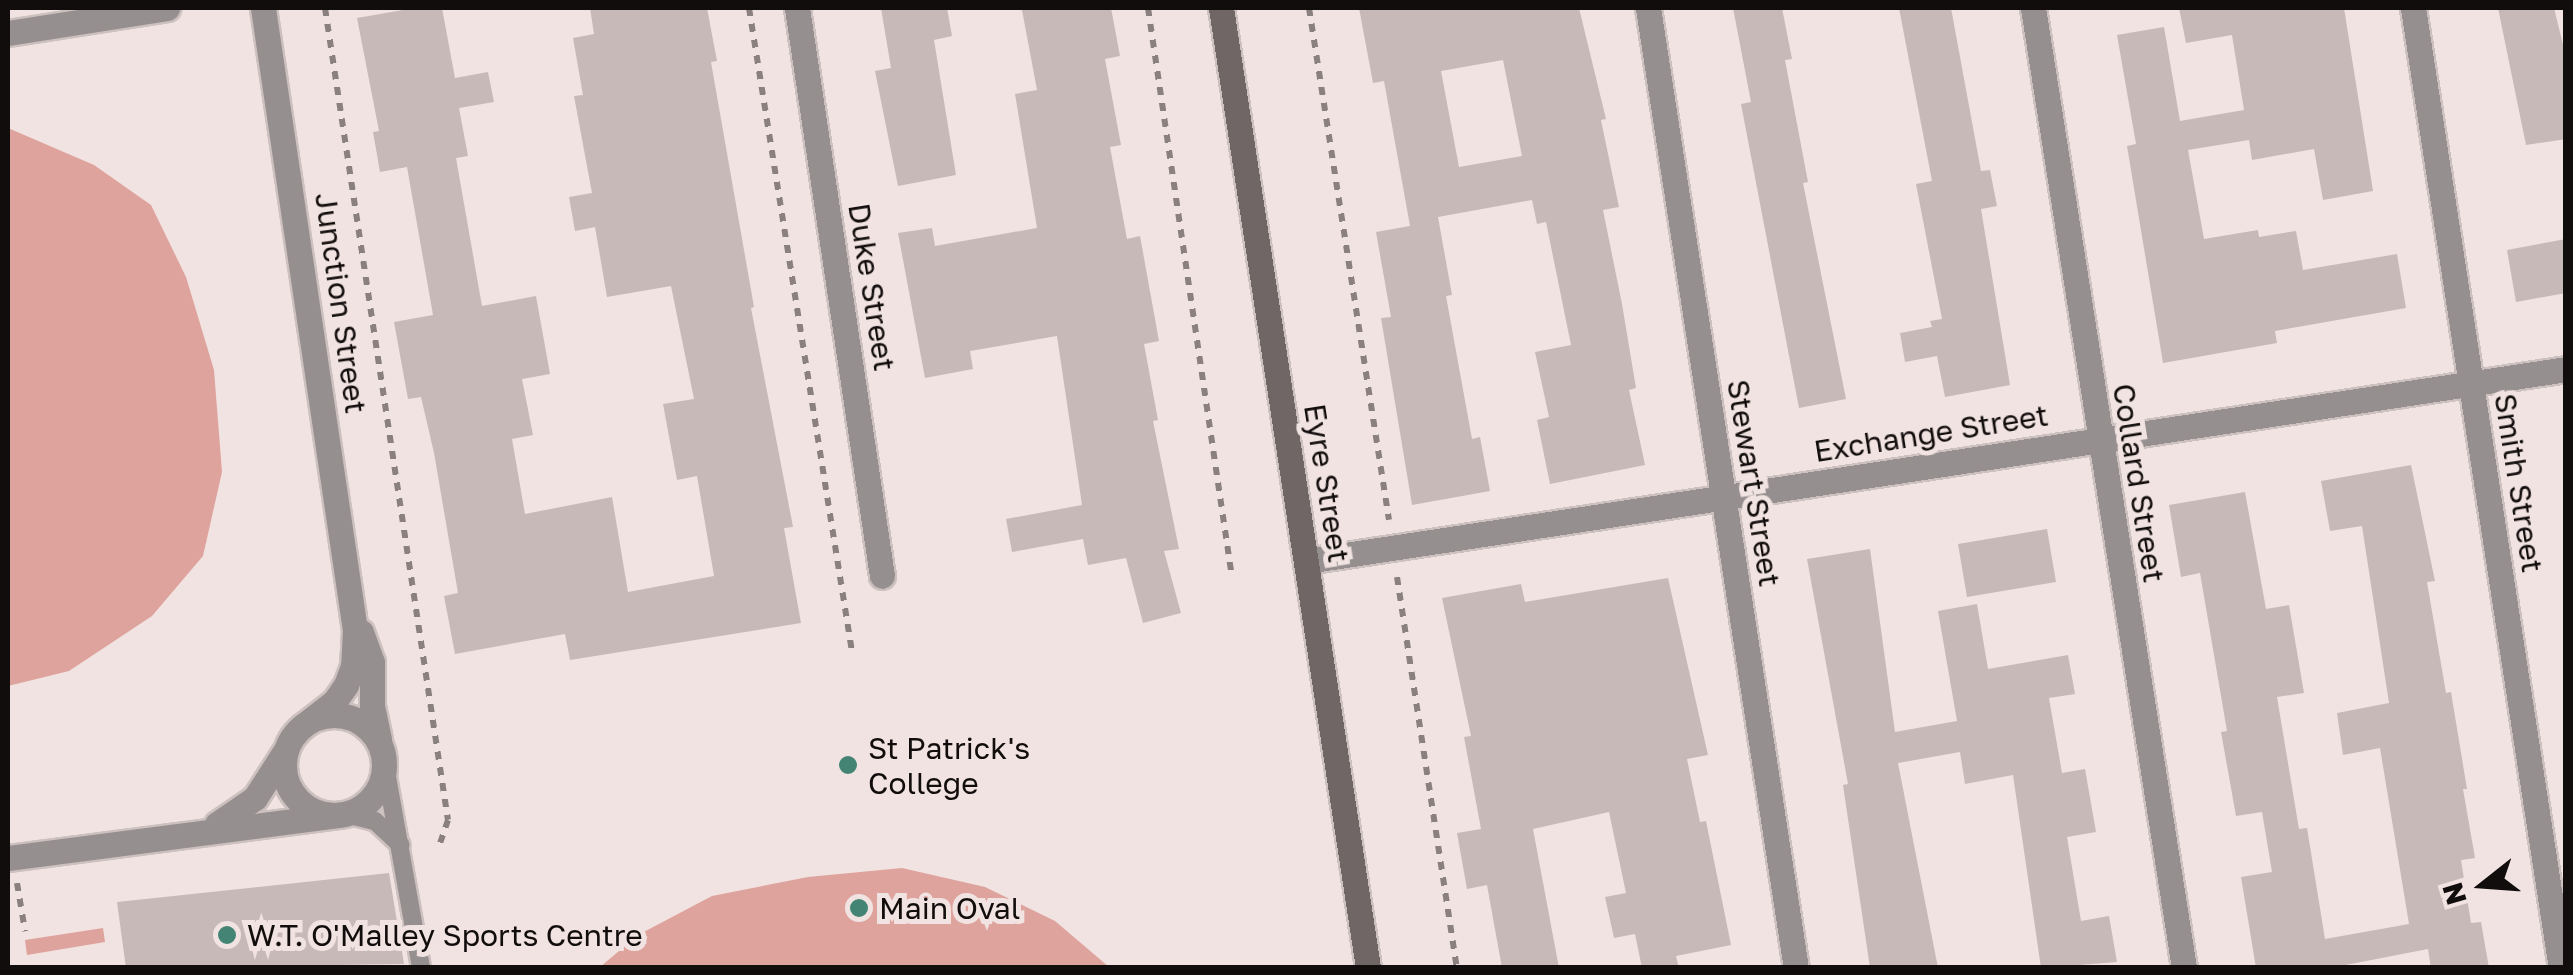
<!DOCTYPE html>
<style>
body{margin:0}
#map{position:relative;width:2573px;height:975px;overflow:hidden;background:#f1e3e1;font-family:"Golos Text",sans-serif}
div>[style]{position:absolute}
.green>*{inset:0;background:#dea39d}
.building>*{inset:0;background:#c7b9b7}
.path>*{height:6px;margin-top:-3px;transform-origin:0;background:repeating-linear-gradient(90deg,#8a807f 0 8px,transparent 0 16px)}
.roads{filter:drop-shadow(2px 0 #cdc1bf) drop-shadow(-2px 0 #cdc1bf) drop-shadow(0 2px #cdc1bf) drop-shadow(0 -2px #cdc1bf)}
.service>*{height:18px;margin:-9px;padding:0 9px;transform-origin:9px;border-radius:9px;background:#958f8f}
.minor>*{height:25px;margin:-12.5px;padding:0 12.5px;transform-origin:12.5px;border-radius:12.5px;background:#958f8f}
.minor>.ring{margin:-12.5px;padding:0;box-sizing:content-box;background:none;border:25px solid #958f8f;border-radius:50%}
.secondary>*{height:25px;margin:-12.5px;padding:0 12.5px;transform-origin:12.5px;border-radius:12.5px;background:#6f6665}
.dots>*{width:28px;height:28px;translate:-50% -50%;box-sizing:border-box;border:5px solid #f1e3e1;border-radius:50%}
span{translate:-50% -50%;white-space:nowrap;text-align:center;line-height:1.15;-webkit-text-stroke:10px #f1e3e1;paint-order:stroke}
.street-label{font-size:30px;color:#120d0d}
.poi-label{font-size:30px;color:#120d0d}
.left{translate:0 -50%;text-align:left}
.frame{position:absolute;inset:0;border:10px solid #120d0d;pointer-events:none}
.north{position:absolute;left:2433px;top:835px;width:100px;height:100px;-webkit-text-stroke:8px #f1e3e1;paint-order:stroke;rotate:253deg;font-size:28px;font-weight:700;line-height:40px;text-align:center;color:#120d0d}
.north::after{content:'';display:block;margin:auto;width:35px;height:45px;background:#120d0d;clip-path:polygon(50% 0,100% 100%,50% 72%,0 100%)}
</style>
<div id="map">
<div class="green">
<i style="clip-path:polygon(8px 128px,94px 165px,151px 205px,186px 277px,214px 370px,222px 472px,203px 556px,152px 616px,69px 671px,8px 686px)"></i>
<i style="clip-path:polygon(902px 868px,985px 887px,1055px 921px,1109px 967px,600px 967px,638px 935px,712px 896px,808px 877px)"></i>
<i style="clip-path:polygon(103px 928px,105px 942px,27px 955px,25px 940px)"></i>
</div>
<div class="building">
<i style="clip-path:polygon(414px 8px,442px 8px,455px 78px,488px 72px,494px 102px,459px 108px,468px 156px,456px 158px,482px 306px,536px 296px,550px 374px,522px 379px,533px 435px,512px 439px,525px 514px,612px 497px,628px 592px,714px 576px,697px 476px,677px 480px,663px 404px,694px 399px,671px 286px,607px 297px,595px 227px,575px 231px,569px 197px,592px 193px,574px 96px,583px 95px,573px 38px,594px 34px,590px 8px,707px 8px,717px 61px,711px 62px,754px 307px,751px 308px,793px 527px,784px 528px,801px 623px,570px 660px,565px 634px,455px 654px,444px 596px,458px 593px,434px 453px,421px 397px,408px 399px,394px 322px,433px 315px,407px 167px,380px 172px,373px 132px,379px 131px,357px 18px)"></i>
<i style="clip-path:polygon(881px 8px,947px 8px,952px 36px,934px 40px,956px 175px,898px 186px,875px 71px,891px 68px)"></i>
<i style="clip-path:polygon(1038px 8px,1111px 8px,1120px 56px,1105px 59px,1121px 145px,1110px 147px,1127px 239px,1140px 236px,1159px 341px,1144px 344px,1158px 420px,1153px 421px,1179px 549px,1164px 551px,1181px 613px,1143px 623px,1126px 558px,1088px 565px,1083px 539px,1012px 552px,1006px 519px,1082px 505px,1057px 336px,970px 351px,973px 369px,925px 378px,898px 233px,932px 228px,935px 246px,1037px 228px,1015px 94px,1037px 90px,1022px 10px)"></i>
<i style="clip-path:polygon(evenodd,1359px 8px,1579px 8px,1606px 119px,1601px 120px,1619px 207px,1603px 210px,1622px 304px,1636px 388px,1629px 390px,1645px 465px,1550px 484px,1537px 420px,1549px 417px,1535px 352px,1571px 345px,1546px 222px,1537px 224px,1532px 200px,1438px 217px,1452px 295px,1446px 296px,1472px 439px,1480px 437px,1490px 491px,1412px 505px,1381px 318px,1391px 317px,1376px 232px,1410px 226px,1384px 81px,1373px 83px,1359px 8px,1503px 60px,1522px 156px,1459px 167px,1441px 71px,1503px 60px)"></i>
<i style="clip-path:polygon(1733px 8px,1782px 8px,1792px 59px,1785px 60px,1808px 182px,1803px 183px,1846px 399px,1799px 408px,1741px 104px,1751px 102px)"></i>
<i style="clip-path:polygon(1899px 8px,1951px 8px,1981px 171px,1990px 170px,1997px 206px,1981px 209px,2010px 385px,1945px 397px,1937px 356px,1905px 362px,1900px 333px,1932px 327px,1930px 321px,1942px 319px,1916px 184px,1932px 181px)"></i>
<i style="clip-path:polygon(2179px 8px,2344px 8px,2373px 191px,2323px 200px,2314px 149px,2252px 160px,2249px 140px,2188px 150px,2204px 239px,2258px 230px,2259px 237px,2296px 231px,2303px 270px,2397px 254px,2406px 308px,2275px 331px,2277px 343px,2163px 363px,2127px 146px,2136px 144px,2117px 35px,2164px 27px,2180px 121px,2244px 110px,2232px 35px,2186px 43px)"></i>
<i style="clip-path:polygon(2498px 8px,2554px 8px,2566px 57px,2566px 139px,2526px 145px)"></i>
<i style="clip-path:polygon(2566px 239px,2566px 293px,2516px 302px,2507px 250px)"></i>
<i style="clip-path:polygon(2411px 465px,2435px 581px,2427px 582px,2446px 693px,2451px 692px,2467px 789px,2463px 789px,2475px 858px,2461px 860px,2471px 923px,2481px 922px,2489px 968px,2431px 968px,2428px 949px,2330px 968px,2256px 968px,2241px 877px,2272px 872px,2262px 812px,2236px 816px,2221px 732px,2227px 731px,2200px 573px,2181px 577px,2169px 505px,2245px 492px,2266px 609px,2289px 605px,2304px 693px,2277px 697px,2299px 829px,2307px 828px,2325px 939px,2409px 924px,2380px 748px,2343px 755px,2337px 713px,2389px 703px,2362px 526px,2330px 531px,2321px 481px)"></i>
<i style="clip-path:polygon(2047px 529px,2056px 582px,1967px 597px,1958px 544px)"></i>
<i style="clip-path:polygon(1870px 549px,1895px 732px,1957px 721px,1938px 611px,1977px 604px,1988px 669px,2068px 655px,2075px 694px,2049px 698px,2062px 773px,2085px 769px,2096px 832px,2067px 837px,2081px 921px,2109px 916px,2117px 962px,2041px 968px,2013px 775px,1965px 784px,1960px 752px,1898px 763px,1938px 968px,1870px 968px,1843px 785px,1848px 784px,1807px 559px)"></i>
<i style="clip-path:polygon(1668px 578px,1708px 755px,1687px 759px,1700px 822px,1706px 821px,1731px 945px,1676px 956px,1679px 968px,1642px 968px,1635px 934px,1614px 938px,1605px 897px,1626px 893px,1609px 812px,1533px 829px,1559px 968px,1502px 968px,1487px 885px,1467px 889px,1457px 833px,1481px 829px,1464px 737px,1471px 736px,1442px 598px,1521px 584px,1525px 602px)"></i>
<i style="clip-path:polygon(389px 873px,404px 964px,126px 968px,117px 902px)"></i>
</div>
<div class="path">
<i style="left:325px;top:8px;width:821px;rotate:81.39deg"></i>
<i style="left:448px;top:820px;width:24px;rotate:109deg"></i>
<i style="left:749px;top:8px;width:652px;rotate:80.91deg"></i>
<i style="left:1148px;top:8px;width:569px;rotate:81.61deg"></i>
<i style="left:1309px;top:8px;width:518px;rotate:81.12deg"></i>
<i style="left:1397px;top:577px;width:396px;rotate:81.3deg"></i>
<i style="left:17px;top:883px;width:49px;rotate:80.5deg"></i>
</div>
<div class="roads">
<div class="service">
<i style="left:383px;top:754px;width:217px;rotate:79.9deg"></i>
<i style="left:346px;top:814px;width:30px;rotate:14deg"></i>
<i style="left:375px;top:821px;width:35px;rotate:43deg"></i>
</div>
<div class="minor">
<i style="left:263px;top:8px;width:629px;rotate:81.59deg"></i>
<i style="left:355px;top:630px;width:36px;rotate:93deg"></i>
<i style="left:353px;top:666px;width:20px;rotate:110deg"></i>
<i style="left:346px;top:685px;width:19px;rotate:125deg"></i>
<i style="left:335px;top:701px;width:31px;rotate:142deg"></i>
<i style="left:797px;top:8px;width:574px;rotate:81.49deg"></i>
<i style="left:1648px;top:8px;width:971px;rotate:81.24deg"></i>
<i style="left:2033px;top:8px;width:972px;rotate:81.06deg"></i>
<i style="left:2413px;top:8px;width:971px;rotate:81.24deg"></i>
<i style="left:8px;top:33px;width:161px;rotate:-8.9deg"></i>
<i style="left:1306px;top:561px;width:1275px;rotate:-8.66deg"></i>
<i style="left:361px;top:632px;width:32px;rotate:70deg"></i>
<i style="left:372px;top:662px;width:44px;rotate:90deg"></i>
<i style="left:372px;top:706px;width:34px;rotate:78deg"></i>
<i class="ring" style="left:284px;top:715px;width:75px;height:75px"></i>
<i style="left:217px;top:824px;width:46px;rotate:-34.4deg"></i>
<i style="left:255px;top:798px;width:54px;rotate:-57.2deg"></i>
<i style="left:8px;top:858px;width:332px;rotate:-7.4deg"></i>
</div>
<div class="secondary">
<i style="left:1221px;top:8px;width:971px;rotate:81.29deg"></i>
</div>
</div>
<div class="dots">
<i style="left:848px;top:765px;background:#438474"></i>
<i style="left:859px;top:908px;background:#438474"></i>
<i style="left:227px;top:935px;background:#438474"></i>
</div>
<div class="street-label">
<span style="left:872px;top:287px;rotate:81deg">Duke Street</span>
<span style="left:341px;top:303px;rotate:82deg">Junction Street</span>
<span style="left:1931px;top:433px;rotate:-9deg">Exchange Street</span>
<span style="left:1327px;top:483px;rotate:81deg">Eyre Street</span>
<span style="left:1754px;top:483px;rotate:81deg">Stewart Street</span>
<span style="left:2139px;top:483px;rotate:81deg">Collard Street</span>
<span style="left:2519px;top:483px;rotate:81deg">Smith Street</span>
</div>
<div class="poi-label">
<span class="left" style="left:868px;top:765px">St Patrick's<br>College</span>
<span class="left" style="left:879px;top:908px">Main Oval</span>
<span class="left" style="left:247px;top:935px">W.T. O'Malley Sports Centre</span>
</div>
<div class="frame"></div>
<div class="north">N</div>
</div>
